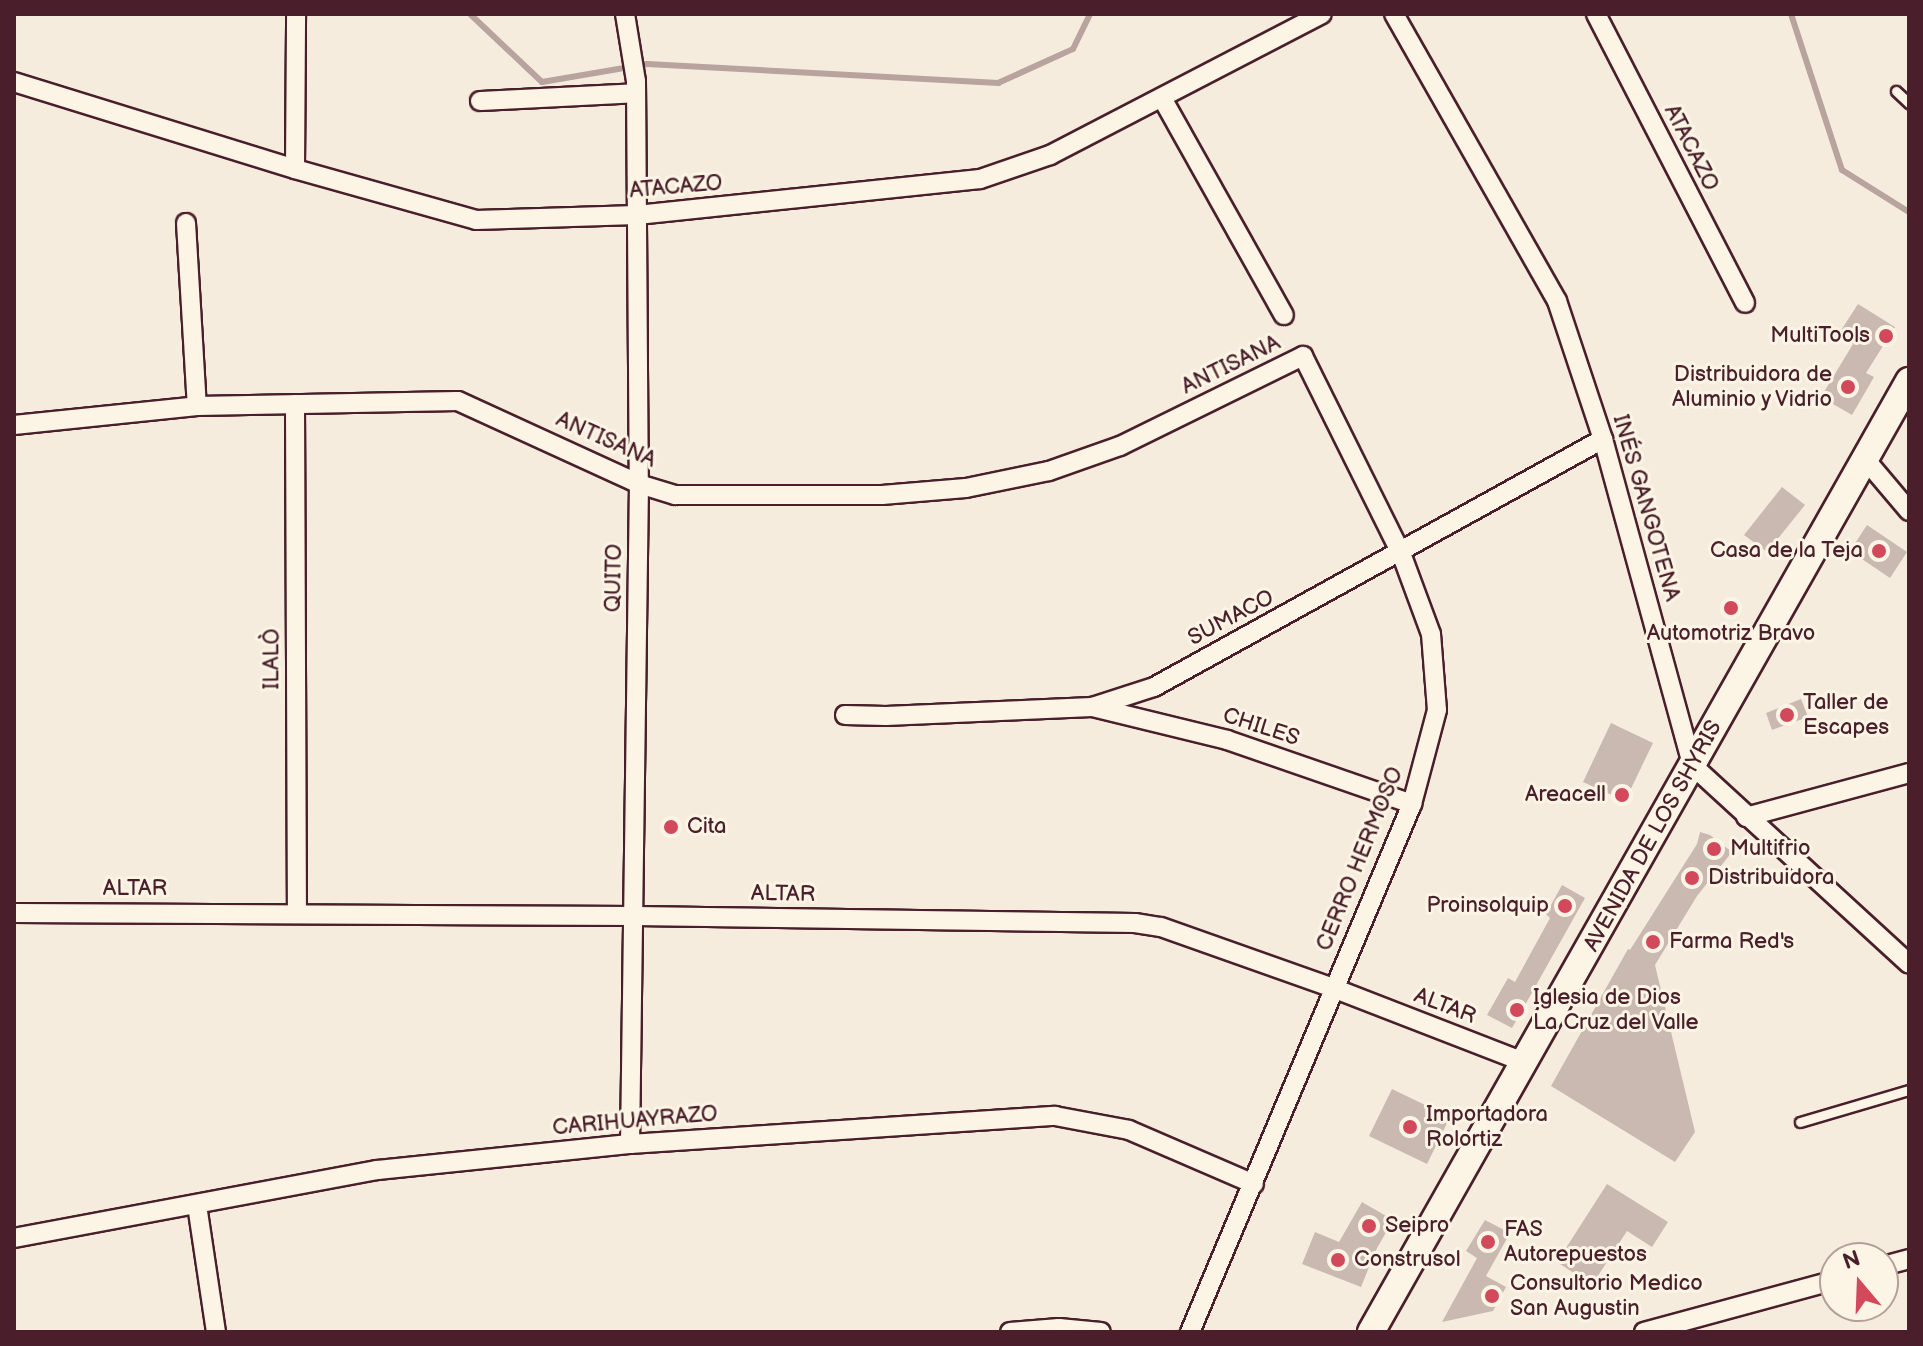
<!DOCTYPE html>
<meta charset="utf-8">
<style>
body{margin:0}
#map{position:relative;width:1923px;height:1346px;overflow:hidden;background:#f5ecde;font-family:"Balsamiq Sans",sans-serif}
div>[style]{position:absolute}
.stream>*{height:6px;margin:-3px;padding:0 3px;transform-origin:3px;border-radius:3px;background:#b8a39e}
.building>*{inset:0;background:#cab9b1}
.roads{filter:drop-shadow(2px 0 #4a1f2b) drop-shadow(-2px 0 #4a1f2b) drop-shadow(0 2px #4a1f2b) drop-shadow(0 -2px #4a1f2b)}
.service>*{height:9px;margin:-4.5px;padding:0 4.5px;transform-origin:4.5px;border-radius:4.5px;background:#fcf5e5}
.minor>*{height:18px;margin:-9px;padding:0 9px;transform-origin:9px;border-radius:9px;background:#fcf5e5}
.secondary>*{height:26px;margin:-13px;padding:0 13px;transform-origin:13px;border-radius:13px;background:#fcf5e5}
.dots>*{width:22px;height:22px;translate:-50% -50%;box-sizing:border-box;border:4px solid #fcf5e5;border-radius:50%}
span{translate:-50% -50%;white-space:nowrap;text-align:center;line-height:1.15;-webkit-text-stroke:6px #fcf5e5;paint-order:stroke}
.street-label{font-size:22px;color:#4a1f2b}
.poi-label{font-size:22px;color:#4a1f2b}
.right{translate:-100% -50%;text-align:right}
.left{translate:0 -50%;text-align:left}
.frame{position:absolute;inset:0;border:16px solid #4a1f2b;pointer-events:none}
.north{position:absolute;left:1819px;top:1242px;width:80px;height:80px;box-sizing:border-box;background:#fcf5e5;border:2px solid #b59f9b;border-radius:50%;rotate:341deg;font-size:22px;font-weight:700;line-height:32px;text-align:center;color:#4a1f2b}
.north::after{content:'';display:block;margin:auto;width:28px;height:36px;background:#d1495b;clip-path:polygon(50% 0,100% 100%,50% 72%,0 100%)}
</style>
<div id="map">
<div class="stream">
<i style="left:470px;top:14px;width:99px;rotate:43.4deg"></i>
<i style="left:542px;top:82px;width:107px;rotate:-9.7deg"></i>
<i style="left:647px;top:64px;width:352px;rotate:3.1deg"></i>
<i style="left:998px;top:83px;width:82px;rotate:-24.4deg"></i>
<i style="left:1073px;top:49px;width:39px;rotate:-64deg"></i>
<i style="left:1791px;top:14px;width:164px;rotate:71.9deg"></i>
<i style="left:1842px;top:170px;width:79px;rotate:32.1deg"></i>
</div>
<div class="building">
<i style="clip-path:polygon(1858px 304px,1895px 327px,1866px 373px,1874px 377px,1852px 415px,1821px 397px,1853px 344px,1838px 335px)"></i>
<i style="clip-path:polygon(1782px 487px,1805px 505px,1767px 552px,1744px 535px)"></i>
<i style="clip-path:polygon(1867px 525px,1907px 552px,1890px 578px,1850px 551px)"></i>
<i style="clip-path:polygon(1801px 699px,1808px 717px,1772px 730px,1766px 713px)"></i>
<i style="clip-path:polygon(1611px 723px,1653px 743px,1625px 801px,1583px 782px)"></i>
<i style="clip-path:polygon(1700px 832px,1710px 835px,1732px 852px,1697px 896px,1655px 965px,1695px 1132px,1675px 1162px,1551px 1086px,1628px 949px,1630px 950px,1697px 844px)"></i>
<i style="clip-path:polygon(1562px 885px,1585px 898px,1512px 1028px,1487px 1015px,1508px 978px,1515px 982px,1550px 918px,1546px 914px)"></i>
<i style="clip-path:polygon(1392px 1089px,1450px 1117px,1427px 1164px,1369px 1136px)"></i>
<i style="clip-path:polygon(1607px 1184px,1668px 1222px,1652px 1247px,1627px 1231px,1592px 1285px,1557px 1262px)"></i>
<i style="clip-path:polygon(1362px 1202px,1393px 1220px,1376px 1250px,1361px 1287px,1302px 1264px,1315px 1232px,1339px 1242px)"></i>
<i style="clip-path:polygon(1485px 1220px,1510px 1233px,1486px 1276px,1506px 1287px,1493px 1311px,1442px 1322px,1477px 1258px,1466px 1251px)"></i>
</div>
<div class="roads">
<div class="service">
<i style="left:1896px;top:91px;width:18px;rotate:43deg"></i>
<i style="left:1800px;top:1122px;width:114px;rotate:-16.4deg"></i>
</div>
<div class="minor">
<i style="left:625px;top:14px;width:68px;rotate:80.7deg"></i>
<i style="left:636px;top:81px;width:403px;rotate:89.6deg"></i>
<i style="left:639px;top:484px;width:660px;rotate:90.78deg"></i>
<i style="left:1394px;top:14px;width:330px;rotate:60.4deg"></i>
<i style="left:1557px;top:301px;width:145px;rotate:71.6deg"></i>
<i style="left:1603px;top:439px;width:338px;rotate:74.7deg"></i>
<i style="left:1692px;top:765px;width:294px;rotate:42.5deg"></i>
<i style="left:1596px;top:14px;width:325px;rotate:62.7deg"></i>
<i style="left:14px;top:82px;width:294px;rotate:17.2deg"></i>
<i style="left:295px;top:169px;width:188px;rotate:15.7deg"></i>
<i style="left:476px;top:220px;width:161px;rotate:-1.8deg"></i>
<i style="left:637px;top:215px;width:345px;rotate:-6deg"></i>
<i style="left:980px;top:179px;width:74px;rotate:-18.9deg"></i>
<i style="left:1050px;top:155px;width:306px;rotate:-27.4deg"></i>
<i style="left:1162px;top:98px;width:249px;rotate:60.7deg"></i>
<i style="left:480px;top:101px;width:156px;rotate:-2.9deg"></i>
<i style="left:295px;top:169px;width:155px;rotate:-89.6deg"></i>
<i style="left:186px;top:223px;width:183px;rotate:86.6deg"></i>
<i style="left:295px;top:404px;width:510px;rotate:89.78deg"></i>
<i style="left:14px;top:425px;width:184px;rotate:-5.9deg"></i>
<i style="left:197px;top:406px;width:261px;rotate:-1.1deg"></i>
<i style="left:458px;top:401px;width:199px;rotate:24.6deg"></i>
<i style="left:639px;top:484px;width:38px;rotate:17deg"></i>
<i style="left:675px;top:495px;width:207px"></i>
<i style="left:882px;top:495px;width:84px;rotate:-4.8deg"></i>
<i style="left:966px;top:488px;width:85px;rotate:-11.6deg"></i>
<i style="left:1049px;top:471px;width:75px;rotate:-19.4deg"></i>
<i style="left:1120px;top:446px;width:204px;rotate:-26.2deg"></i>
<i style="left:1303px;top:356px;width:220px;rotate:63.6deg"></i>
<i style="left:1401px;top:553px;width:86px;rotate:69.7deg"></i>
<i style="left:1431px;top:634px;width:76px;rotate:85.5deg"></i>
<i style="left:1437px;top:710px;width:97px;rotate:104.9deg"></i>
<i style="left:1412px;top:804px;width:573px;rotate:112.8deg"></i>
<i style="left:1865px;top:459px;width:68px;rotate:49.8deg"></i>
<i style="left:1092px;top:707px;width:139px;rotate:13.7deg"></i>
<i style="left:1227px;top:740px;width:196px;rotate:19.1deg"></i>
<i style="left:845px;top:715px;width:41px;rotate:1.4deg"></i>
<i style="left:886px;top:716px;width:206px;rotate:-2.5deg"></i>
<i style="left:1092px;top:707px;width:65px;rotate:-17.9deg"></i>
<i style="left:1154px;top:687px;width:513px;rotate:-28.91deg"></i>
<i style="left:1746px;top:817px;width:169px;rotate:-15.1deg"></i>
<i style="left:14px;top:913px;width:621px;rotate:0.28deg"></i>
<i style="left:635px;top:916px;width:500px;rotate:0.8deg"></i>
<i style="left:1135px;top:923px;width:26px;rotate:9deg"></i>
<i style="left:1161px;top:927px;width:182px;rotate:19.5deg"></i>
<i style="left:1333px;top:988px;width:207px;rotate:21.2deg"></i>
<i style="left:197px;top:1205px;width:128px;rotate:81.5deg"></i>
<i style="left:14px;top:1238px;width:369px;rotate:-10.6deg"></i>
<i style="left:377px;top:1170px;width:254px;rotate:-5.9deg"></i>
<i style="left:630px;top:1144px;width:426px;rotate:-3.8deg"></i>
<i style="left:1055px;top:1116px;width:75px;rotate:10.7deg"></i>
<i style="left:1129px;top:1130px;width:136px;rotate:23.4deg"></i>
<i style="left:1883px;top:1266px;width:27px;rotate:-15deg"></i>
<i style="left:1010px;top:1332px;width:49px;rotate:-4.7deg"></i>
<i style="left:1059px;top:1328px;width:42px;rotate:5.4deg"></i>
<i style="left:1644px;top:1332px;width:198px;rotate:-15.2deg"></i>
</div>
<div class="secondary">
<i style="left:1371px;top:1332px;width:1093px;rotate:-60.5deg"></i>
</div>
</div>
<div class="dots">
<i style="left:1886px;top:336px;background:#d1495b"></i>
<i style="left:1848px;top:387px;background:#d1495b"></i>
<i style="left:1879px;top:551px;background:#d1495b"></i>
<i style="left:1731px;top:608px;background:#d1495b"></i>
<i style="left:1787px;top:715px;background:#d1495b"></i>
<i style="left:1622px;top:795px;background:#d1495b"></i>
<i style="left:671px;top:827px;background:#d1495b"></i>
<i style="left:1714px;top:849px;background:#d1495b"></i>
<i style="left:1692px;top:878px;background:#d1495b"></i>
<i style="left:1565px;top:906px;background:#d1495b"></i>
<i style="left:1653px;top:942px;background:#d1495b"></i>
<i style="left:1517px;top:1010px;background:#d1495b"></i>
<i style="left:1410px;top:1127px;background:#d1495b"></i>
<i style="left:1369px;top:1226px;background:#d1495b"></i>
<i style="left:1488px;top:1242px;background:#d1495b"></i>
<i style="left:1338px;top:1260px;background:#d1495b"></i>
<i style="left:1492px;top:1296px;background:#d1495b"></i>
</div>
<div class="street-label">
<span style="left:1691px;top:148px;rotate:63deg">ATACAZO</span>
<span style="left:676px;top:187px;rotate:-5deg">ATACAZO</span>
<span style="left:1231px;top:365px;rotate:-26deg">ANTISANA</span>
<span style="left:606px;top:440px;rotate:24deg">ANTISANA</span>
<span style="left:1646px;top:508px;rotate:74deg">INÉS GANGOTENA</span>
<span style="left:614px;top:578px;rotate:-89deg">QUITO</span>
<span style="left:1231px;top:618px;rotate:-28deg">SUMACO</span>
<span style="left:272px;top:659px;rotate:-90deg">ILALÒ</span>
<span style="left:1261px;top:727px;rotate:18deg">CHILES</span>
<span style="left:1653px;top:836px;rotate:-61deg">AVENIDA DE LOS SHYRIS</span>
<span style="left:1360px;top:859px;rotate:-68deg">CERRO HERMOSO</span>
<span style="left:135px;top:889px">ALTAR</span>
<span style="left:783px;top:894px;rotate:1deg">ALTAR</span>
<span style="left:1445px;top:1006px;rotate:21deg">ALTAR</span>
<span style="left:635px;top:1121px;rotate:-5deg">CARIHUAYRAZO</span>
</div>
<div class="poi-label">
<span class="right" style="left:1870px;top:336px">MultiTools</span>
<span class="right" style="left:1832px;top:387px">Distribuidora de<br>Aluminio y Vidrio</span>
<span class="right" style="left:1863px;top:551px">Casa de la Teja</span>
<span style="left:1731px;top:634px">Automotriz Bravo</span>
<span class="left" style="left:1803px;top:715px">Taller de<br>Escapes</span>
<span class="right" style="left:1606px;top:795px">Areacell</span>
<span class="left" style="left:687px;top:827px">Cita</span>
<span class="left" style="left:1730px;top:849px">Multifrio</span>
<span class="left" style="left:1708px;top:878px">Distribuidora</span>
<span class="right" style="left:1549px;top:906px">Proinsolquip</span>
<span class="left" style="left:1669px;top:942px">Farma Red's</span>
<span class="left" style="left:1533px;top:1010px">Iglesia de Dios<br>La Cruz del Valle</span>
<span class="left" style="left:1426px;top:1127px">Importadora<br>Rolortiz</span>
<span class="left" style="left:1385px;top:1226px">Seipro</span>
<span class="left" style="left:1504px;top:1242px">FAS<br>Autorepuestos</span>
<span class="left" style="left:1354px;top:1260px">Construsol</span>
<span class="left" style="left:1510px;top:1296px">Consultorio Medico<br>San Augustin</span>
</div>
<div class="frame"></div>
<div class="north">N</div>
</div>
